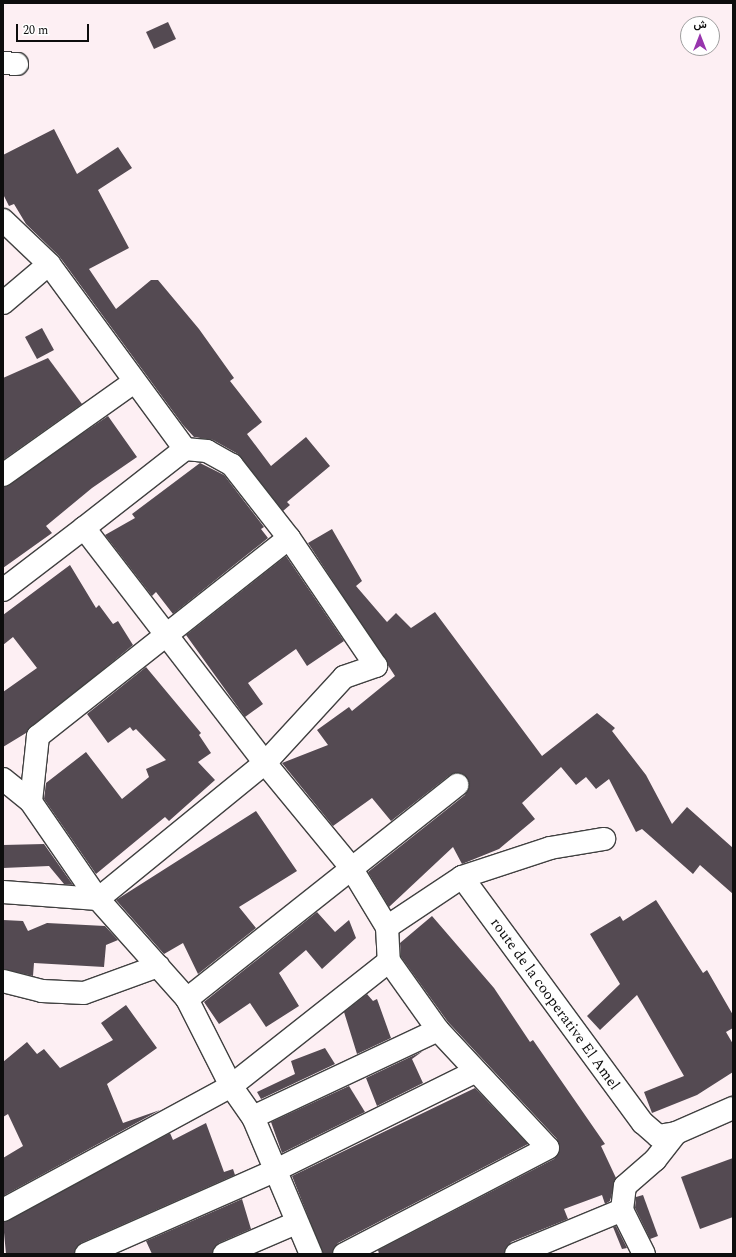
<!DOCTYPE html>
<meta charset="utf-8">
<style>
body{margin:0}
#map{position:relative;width:736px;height:1257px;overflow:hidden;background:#fdeff3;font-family:Spectral,Vazirmatn,serif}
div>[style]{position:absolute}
.building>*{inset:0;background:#544a52}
.roads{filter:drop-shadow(1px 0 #404040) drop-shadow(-1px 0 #404040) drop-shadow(0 1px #404040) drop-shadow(0 -1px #404040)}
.minor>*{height:22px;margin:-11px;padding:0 11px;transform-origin:11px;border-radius:11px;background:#fff}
span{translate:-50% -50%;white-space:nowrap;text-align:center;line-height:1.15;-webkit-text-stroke:4px #fff;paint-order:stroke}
.street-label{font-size:15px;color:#0d0d0d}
.frame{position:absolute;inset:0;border:4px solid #0d0d0d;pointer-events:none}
.north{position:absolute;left:680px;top:16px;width:40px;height:40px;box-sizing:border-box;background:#fff;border:1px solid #9e9e9e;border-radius:50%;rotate:0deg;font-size:11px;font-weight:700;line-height:16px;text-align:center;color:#0d0d0d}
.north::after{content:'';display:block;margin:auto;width:14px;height:18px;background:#9735ad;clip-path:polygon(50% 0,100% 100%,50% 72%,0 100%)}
.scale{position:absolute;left:16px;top:24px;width:73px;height:18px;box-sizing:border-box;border:2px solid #0d0d0d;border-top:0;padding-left:5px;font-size:12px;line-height:14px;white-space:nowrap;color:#0d0d0d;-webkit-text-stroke:3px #fff;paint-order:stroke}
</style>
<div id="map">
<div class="building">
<i style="clip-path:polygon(168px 22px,176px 39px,154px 49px,146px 32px)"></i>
<i style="clip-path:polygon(54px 129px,77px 174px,118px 147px,132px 168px,98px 190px,129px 248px,89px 269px,116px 309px,151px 280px,158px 280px,199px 329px,234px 378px,230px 381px,262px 422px,247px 434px,271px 466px,306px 437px,330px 466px,287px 502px,290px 505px,283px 511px,238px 454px,213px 440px,194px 437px,183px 425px,59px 256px,26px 224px,14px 204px,9px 206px,3px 194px,3px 155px)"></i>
<i style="clip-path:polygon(42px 328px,54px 350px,37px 359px,25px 337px)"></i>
<i style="clip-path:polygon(48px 358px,82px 404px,3px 460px,3px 378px)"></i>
<i style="clip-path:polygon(108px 416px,137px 457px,92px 488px,46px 526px,52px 533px,3px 568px,3px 487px)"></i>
<i style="clip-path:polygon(200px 463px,224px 475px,264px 527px,261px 529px,268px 538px,173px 614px,156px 592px,152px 596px,105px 535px,135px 518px,132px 514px)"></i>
<i style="clip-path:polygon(332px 529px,362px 581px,356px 586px,387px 622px,396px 613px,411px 628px,435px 612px,542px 756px,597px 713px,615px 728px,612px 731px,646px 775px,672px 824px,687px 807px,733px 848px,733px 894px,700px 865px,693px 874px,642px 829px,636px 832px,609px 779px,596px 789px,586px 777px,576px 785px,561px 767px,522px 803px,535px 819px,499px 849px,462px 864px,453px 847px,389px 907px,368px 872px,465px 795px,469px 783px,461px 773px,450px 775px,391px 821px,372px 798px,333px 826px,282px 763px,328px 745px,317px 730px,349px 707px,352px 711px,395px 676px,308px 543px)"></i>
<i style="clip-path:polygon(286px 556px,344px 641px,307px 666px,296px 649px,248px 683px,263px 704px,245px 717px,186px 635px)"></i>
<i style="clip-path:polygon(70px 565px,96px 608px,99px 605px,113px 624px,118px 621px,133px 645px,26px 733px,3px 747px,3px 692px,37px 668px,13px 637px,3px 645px,3px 615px)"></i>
<i style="clip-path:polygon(146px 667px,201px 733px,199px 735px,211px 753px,198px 762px,215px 780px,169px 821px,165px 817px,96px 874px,44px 799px,46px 783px,86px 752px,122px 799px,149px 777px,146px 769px,166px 760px,136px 729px,133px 731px,130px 727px,108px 743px,87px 714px)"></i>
<i style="clip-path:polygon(256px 811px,297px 871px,239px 907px,256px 928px,198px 974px,183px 943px,164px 954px,116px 900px)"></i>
<i style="clip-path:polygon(44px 844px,73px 885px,64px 884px,49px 866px,3px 868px,3px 845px)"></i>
<i style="clip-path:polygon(656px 900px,703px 973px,707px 970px,733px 1015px,733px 1028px,726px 1032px,733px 1044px,733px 1072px,697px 1095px,652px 1113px,644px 1092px,684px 1076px,637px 995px,600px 1030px,587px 1016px,620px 984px,590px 934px,620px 916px,623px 921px)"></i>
<i style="clip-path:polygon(317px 912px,335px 932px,349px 920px,356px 938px,322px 969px,306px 950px,279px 973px,299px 1006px,266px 1027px,250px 1003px,219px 1024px,204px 1002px)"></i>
<i style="clip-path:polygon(432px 916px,494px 988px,530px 1042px,533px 1040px,605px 1144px,601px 1146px,616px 1178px,610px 1201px,605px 1204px,602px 1195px,564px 1209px,568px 1219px,511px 1242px,504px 1254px,379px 1254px,378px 1250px,554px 1159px,560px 1150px,557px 1139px,448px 1022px,401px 957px,400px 943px)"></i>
<i style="clip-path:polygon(3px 920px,23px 921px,28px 931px,47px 923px,105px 926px,118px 940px,106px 945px,104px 967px,34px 963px,33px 976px,3px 969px)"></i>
<i style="clip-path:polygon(367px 994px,373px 1001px,377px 999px,391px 1038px,357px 1054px,344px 1012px)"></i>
<i style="clip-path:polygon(126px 1005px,157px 1048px,107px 1084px,123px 1123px,160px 1110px,3px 1196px,3px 1158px,23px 1146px,8px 1114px,3px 1117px,3px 1062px,27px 1042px,37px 1054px,44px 1049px,60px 1068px,113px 1040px,101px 1023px)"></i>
<i style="clip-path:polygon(325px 1048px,335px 1064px,261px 1099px,257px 1092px,295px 1074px,291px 1061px)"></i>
<i style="clip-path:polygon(423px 1051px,412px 1059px,423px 1083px,377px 1106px,366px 1078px)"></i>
<i style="clip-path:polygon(349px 1086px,365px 1112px,282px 1153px,271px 1122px)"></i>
<i style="clip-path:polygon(475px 1088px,528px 1144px,338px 1243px,332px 1254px,323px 1254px,292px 1176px)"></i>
<i style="clip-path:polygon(206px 1123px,224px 1172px,233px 1169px,235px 1175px,81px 1243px,74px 1254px,6px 1254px,3px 1222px,170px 1133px,173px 1140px)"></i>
<i style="clip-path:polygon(733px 1158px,733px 1217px,700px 1229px,681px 1177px)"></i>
<i style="clip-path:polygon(643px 1195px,658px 1236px,650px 1239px,635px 1208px,636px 1197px)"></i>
<i style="clip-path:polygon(242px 1199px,251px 1229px,219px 1243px,212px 1254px,152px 1254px,146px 1241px)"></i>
<i style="clip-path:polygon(616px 1226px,627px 1248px,622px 1249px,613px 1227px)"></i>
</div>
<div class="roads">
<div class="minor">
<i style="left:3px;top:63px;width:14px;rotate:4deg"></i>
<i style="left:3px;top:220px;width:64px;rotate:43.7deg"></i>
<i style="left:49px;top:264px;width:230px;rotate:53.7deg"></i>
<i style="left:185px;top:449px;width:128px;rotate:142deg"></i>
<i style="left:3px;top:303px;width:60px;rotate:-40.3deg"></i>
<i style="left:3px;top:475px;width:161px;rotate:-35.4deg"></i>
<i style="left:289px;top:538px;width:320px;rotate:141.7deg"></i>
<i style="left:38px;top:736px;width:66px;rotate:96.1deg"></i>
<i style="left:31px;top:802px;width:118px;rotate:55.4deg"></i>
<i style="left:98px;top:899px;width:134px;rotate:48.3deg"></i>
<i style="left:187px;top:999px;width:97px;rotate:63.2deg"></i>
<i style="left:231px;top:1086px;width:38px;rotate:55deg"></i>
<i style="left:253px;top:1117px;width:149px;rotate:67.1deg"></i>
<i style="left:3px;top:590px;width:102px;rotate:-37.4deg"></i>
<i style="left:84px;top:528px;width:297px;rotate:52.4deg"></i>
<i style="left:265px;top:763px;width:134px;rotate:50.5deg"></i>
<i style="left:350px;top:866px;width:71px;rotate:58.8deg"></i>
<i style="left:387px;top:927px;width:34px;rotate:87deg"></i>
<i style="left:389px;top:961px;width:85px;rotate:54.6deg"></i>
<i style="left:438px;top:1030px;width:161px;rotate:47deg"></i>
<i style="left:548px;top:1148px;width:230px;rotate:152.5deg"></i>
<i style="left:3px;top:779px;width:36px;rotate:39deg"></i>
<i style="left:462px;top:877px;width:93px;rotate:-18.2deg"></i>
<i style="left:550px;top:848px;width:55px;rotate:-9.5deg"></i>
<i style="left:3px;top:892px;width:95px;rotate:4.2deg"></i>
<i style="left:98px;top:899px;width:215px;rotate:-39.2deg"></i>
<i style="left:265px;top:763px;width:117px;rotate:-47.4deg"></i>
<i style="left:344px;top:677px;width:34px;rotate:-19deg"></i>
<i style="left:376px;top:666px;width:155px;rotate:-124.2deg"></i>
<i style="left:289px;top:538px;width:93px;rotate:-128deg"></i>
<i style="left:232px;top:465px;width:29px;rotate:-151deg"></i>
<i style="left:207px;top:451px;width:22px;rotate:-175deg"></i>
<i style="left:387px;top:927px;width:90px;rotate:-33.7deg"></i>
<i style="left:462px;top:877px;width:305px;rotate:53.7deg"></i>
<i style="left:643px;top:1123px;width:20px;rotate:41deg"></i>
<i style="left:658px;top:1136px;width:18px;rotate:-9deg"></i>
<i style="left:676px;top:1133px;width:62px;rotate:-23.7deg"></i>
<i style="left:3px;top:981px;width:40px;rotate:14.4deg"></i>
<i style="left:42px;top:991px;width:42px;rotate:2.7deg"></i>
<i style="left:84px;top:993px;width:79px;rotate:-20deg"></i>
<i style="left:187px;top:999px;width:345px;rotate:-38.4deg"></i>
<i style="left:253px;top:1117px;width:204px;rotate:-25.2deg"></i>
<i style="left:3px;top:1210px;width:260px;rotate:-28.5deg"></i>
<i style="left:231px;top:1086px;width:201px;rotate:-38.3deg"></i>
<i style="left:622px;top:1210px;width:49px;rotate:63.4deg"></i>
<i style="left:86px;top:1254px;width:206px;rotate:-23.8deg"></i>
<i style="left:274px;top:1171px;width:225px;rotate:-26.3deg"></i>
<i style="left:224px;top:1254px;width:78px;rotate:-23.3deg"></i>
<i style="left:516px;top:1254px;width:115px;rotate:-22.5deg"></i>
<i style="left:622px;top:1210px;width:24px;rotate:-83deg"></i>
<i style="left:625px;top:1186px;width:40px;rotate:-41deg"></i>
<i style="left:655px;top:1160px;width:34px;rotate:-52deg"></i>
</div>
</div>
<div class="street-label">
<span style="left:555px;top:1004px;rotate:54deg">route de la cooperative El Amel</span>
</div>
<div class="frame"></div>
<div class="north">ش</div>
<div class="scale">20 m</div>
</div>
